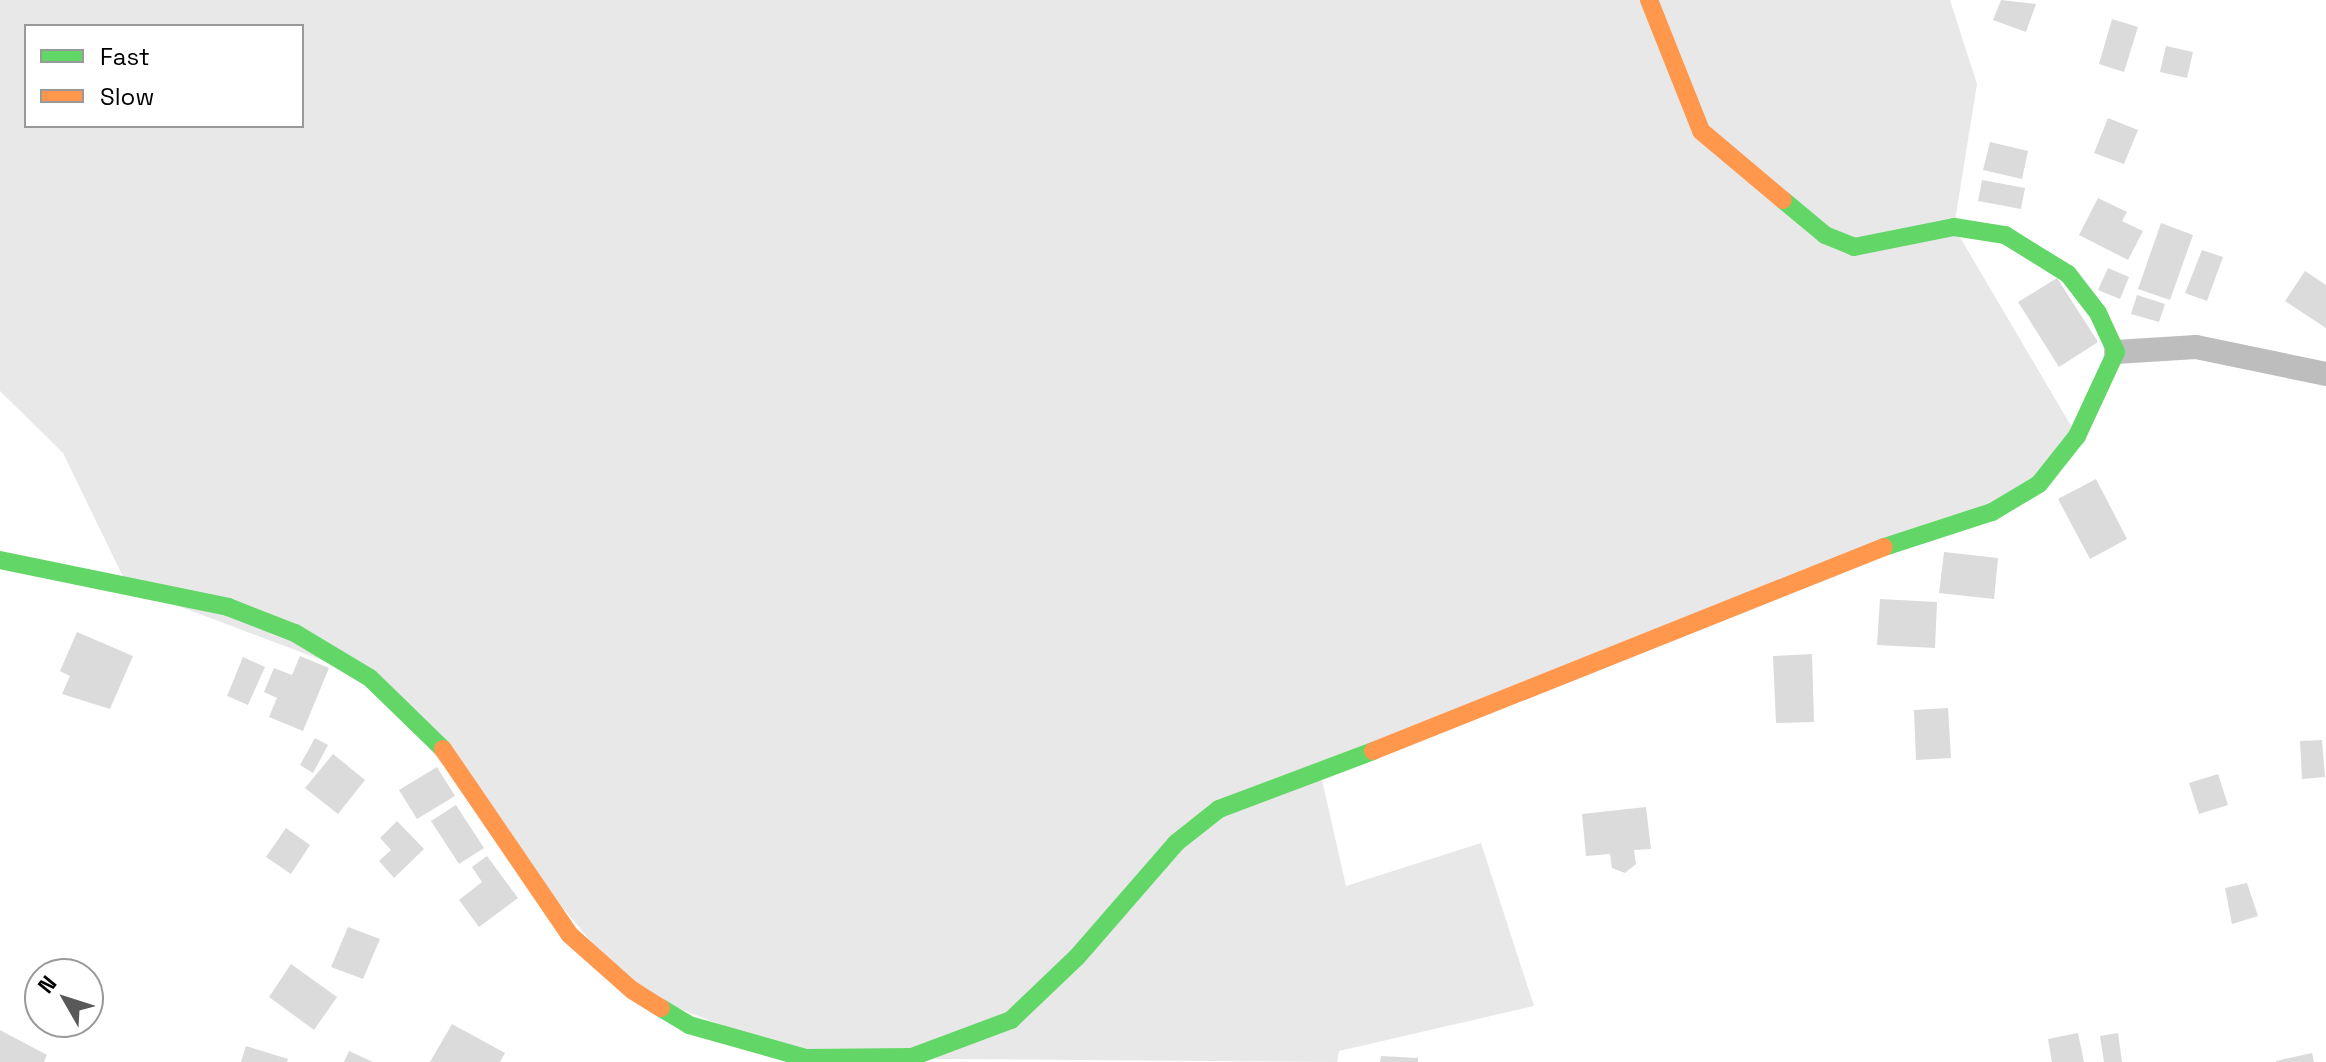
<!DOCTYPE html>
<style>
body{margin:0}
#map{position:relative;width:2326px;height:1062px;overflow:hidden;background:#fff;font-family:"Space Grotesk",sans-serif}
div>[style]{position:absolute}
.green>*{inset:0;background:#e8e8e8}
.building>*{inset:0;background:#dbdbdb}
.street>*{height:24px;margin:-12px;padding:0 12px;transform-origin:12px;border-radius:12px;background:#bdbdbd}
.fast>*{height:18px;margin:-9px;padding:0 9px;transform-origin:9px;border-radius:9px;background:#63d668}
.slow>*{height:18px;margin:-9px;padding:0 9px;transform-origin:9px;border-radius:9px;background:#ff974d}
span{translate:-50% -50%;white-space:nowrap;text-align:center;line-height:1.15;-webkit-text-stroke:8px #fff;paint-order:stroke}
.legend{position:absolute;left:24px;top:24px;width:280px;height:104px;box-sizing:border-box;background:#fff;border:2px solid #999;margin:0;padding:10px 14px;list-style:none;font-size:24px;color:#000}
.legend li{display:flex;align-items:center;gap:16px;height:40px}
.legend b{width:40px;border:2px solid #999}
.north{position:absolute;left:24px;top:958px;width:80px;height:80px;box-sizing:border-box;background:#fff;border:2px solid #999;border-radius:50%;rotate:309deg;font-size:22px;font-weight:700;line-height:32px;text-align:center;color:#000}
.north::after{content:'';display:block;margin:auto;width:28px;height:36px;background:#595959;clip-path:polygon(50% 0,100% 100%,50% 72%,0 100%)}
</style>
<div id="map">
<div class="green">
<i style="clip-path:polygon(evenodd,0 0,1950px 0,1977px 84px,1954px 227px,2077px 436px,2039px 484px,1320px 771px,1346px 886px,1481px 843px,1534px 1006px,1339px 1051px,1337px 1062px,806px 1058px,632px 990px,370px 678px,128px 587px,63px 453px,0 391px,0 0,26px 26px,302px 26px,302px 126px,26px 126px,26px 26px)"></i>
</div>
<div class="building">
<i style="clip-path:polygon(2001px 0,2036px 4px,2026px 32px,1993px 20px)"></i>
<i style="clip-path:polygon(2112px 19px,2138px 27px,2124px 72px,2099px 64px)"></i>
<i style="clip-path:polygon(2166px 46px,2193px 52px,2187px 78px,2160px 72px)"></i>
<i style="clip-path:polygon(2108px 118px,2138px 130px,2124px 164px,2094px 153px)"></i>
<i style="clip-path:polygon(1990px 142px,2028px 151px,2022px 179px,1983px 170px)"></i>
<i style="clip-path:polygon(1982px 180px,2025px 188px,2021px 209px,1978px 201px)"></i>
<i style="clip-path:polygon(2098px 198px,2127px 212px,2122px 221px,2143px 231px,2128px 260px,2079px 235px)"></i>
<i style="clip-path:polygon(2161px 223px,2193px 235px,2170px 300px,2138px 289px)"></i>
<i style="clip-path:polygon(2202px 250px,2223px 257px,2207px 301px,2185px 293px)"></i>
<i style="clip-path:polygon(2108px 268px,2129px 277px,2120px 299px,2098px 290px)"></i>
<i style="clip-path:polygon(2305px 271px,2326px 285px,2326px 328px,2285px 301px)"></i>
<i style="clip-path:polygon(2057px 278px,2098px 342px,2059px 367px,2018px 302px)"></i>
<i style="clip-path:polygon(2137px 295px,2165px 304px,2159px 322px,2131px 314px)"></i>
<i style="clip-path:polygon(2096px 479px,2127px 539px,2090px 559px,2058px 499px)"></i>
<i style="clip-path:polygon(1944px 552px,1998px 558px,1994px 599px,1939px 593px)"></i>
<i style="clip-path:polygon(1880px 599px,1937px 602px,1935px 648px,1877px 645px)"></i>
<i style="clip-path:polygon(77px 632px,133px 656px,110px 709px,62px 694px,70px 676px,60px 671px)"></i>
<i style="clip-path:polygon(1812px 654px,1814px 722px,1776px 723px,1773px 656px)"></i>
<i style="clip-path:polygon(300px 656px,329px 668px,303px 731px,269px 717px,277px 698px,264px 692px,274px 668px,292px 675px)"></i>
<i style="clip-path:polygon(243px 657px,265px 667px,248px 705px,227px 696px)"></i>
<i style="clip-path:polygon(1948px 708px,1951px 758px,1916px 760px,1914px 710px)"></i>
<i style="clip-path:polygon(315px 738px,328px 745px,313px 773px,300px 765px)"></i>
<i style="clip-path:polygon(2322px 740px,2325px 777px,2302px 779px,2300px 741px)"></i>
<i style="clip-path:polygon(333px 754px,365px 780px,338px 814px,305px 788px)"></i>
<i style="clip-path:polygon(437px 767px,455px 796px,417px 819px,399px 790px)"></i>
<i style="clip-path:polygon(2218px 774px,2228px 805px,2199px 814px,2189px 783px)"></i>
<i style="clip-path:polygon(456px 805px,484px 848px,459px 864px,431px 821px)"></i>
<i style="clip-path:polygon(1646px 807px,1651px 849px,1634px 850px,1636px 864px,1625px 873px,1612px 868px,1610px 854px,1586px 856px,1582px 814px)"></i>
<i style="clip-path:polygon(397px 821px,424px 849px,394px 878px,379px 861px,391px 850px,380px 838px)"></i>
<i style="clip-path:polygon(286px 828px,310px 845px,291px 874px,266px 857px)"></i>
<i style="clip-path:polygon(487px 856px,518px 898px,479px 927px,459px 900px,482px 882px,472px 867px)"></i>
<i style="clip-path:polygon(2247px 883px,2258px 916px,2232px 924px,2225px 888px)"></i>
<i style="clip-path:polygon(348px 927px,380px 939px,363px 979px,331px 967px)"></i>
<i style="clip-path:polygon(291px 964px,337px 997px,314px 1030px,269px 997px)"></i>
<i style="clip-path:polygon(452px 1024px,505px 1053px,500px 1062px,430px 1062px)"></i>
<i style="clip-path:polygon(0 1030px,47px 1055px,44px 1062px,0 1062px)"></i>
<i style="clip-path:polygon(2078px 1033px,2084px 1062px,2052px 1062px,2048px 1039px)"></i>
<i style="clip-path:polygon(2118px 1033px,2122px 1062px,2104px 1062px,2100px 1036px)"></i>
<i style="clip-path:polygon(246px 1046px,288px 1059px,287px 1062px,241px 1062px)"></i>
<i style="clip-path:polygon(349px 1051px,373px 1062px,344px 1062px)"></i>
<i style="clip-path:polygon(2312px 1053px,2314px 1062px,2276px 1062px,2276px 1061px)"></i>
<i style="clip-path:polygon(1381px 1056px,1418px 1058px,1418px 1062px,1380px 1062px)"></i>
</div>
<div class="street">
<i style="left:2116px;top:352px;width:80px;rotate:-3.6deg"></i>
<i style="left:2196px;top:347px;width:133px;rotate:11.7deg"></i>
</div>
<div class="fast">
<i style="left:1783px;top:200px;width:55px;rotate:39.8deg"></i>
<i style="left:1825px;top:235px;width:31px;rotate:22deg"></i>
<i style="left:1854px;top:247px;width:102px;rotate:-11.3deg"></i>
<i style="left:1954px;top:227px;width:52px;rotate:8.9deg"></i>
<i style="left:2005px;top:235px;width:74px;rotate:31.8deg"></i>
<i style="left:2068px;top:274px;width:49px;rotate:52.4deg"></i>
<i style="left:2098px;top:313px;width:43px;rotate:65.2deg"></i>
<i style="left:2116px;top:352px;width:93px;rotate:114.9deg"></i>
<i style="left:2077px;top:436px;width:61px;rotate:128.4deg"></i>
<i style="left:2039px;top:484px;width:55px;rotate:149.2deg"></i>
<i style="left:1992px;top:512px;width:114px;rotate:162deg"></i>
<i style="left:0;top:560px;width:233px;rotate:11.6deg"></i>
<i style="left:228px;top:607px;width:72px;rotate:21.2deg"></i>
<i style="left:295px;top:633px;width:87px;rotate:31deg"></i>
<i style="left:370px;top:678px;width:102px;rotate:44.2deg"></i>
<i style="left:661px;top:1008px;width:33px;rotate:31deg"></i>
<i style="left:689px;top:1025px;width:122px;rotate:15.8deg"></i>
<i style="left:806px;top:1058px;width:106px;rotate:-0.5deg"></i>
<i style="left:912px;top:1057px;width:106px;rotate:-20.5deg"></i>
<i style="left:1011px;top:1020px;width:91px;rotate:-43.7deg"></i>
<i style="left:1077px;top:957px;width:151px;rotate:-49deg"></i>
<i style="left:1176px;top:843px;width:55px;rotate:-38.3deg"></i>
<i style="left:1219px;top:809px;width:165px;rotate:-20.6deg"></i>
</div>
<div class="slow">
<i style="left:1649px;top:0;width:141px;rotate:68.3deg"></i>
<i style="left:1701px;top:131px;width:107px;rotate:40.1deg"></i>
<i style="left:443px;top:749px;width:225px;rotate:55.7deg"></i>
<i style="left:570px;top:935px;width:83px;rotate:41.6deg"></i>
<i style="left:632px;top:990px;width:34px;rotate:32deg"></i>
<i style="left:1373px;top:751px;width:550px;rotate:-21.76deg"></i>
</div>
<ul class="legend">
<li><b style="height:10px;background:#63d668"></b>Fast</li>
<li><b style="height:10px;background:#ff974d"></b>Slow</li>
</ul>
<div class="north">N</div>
</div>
